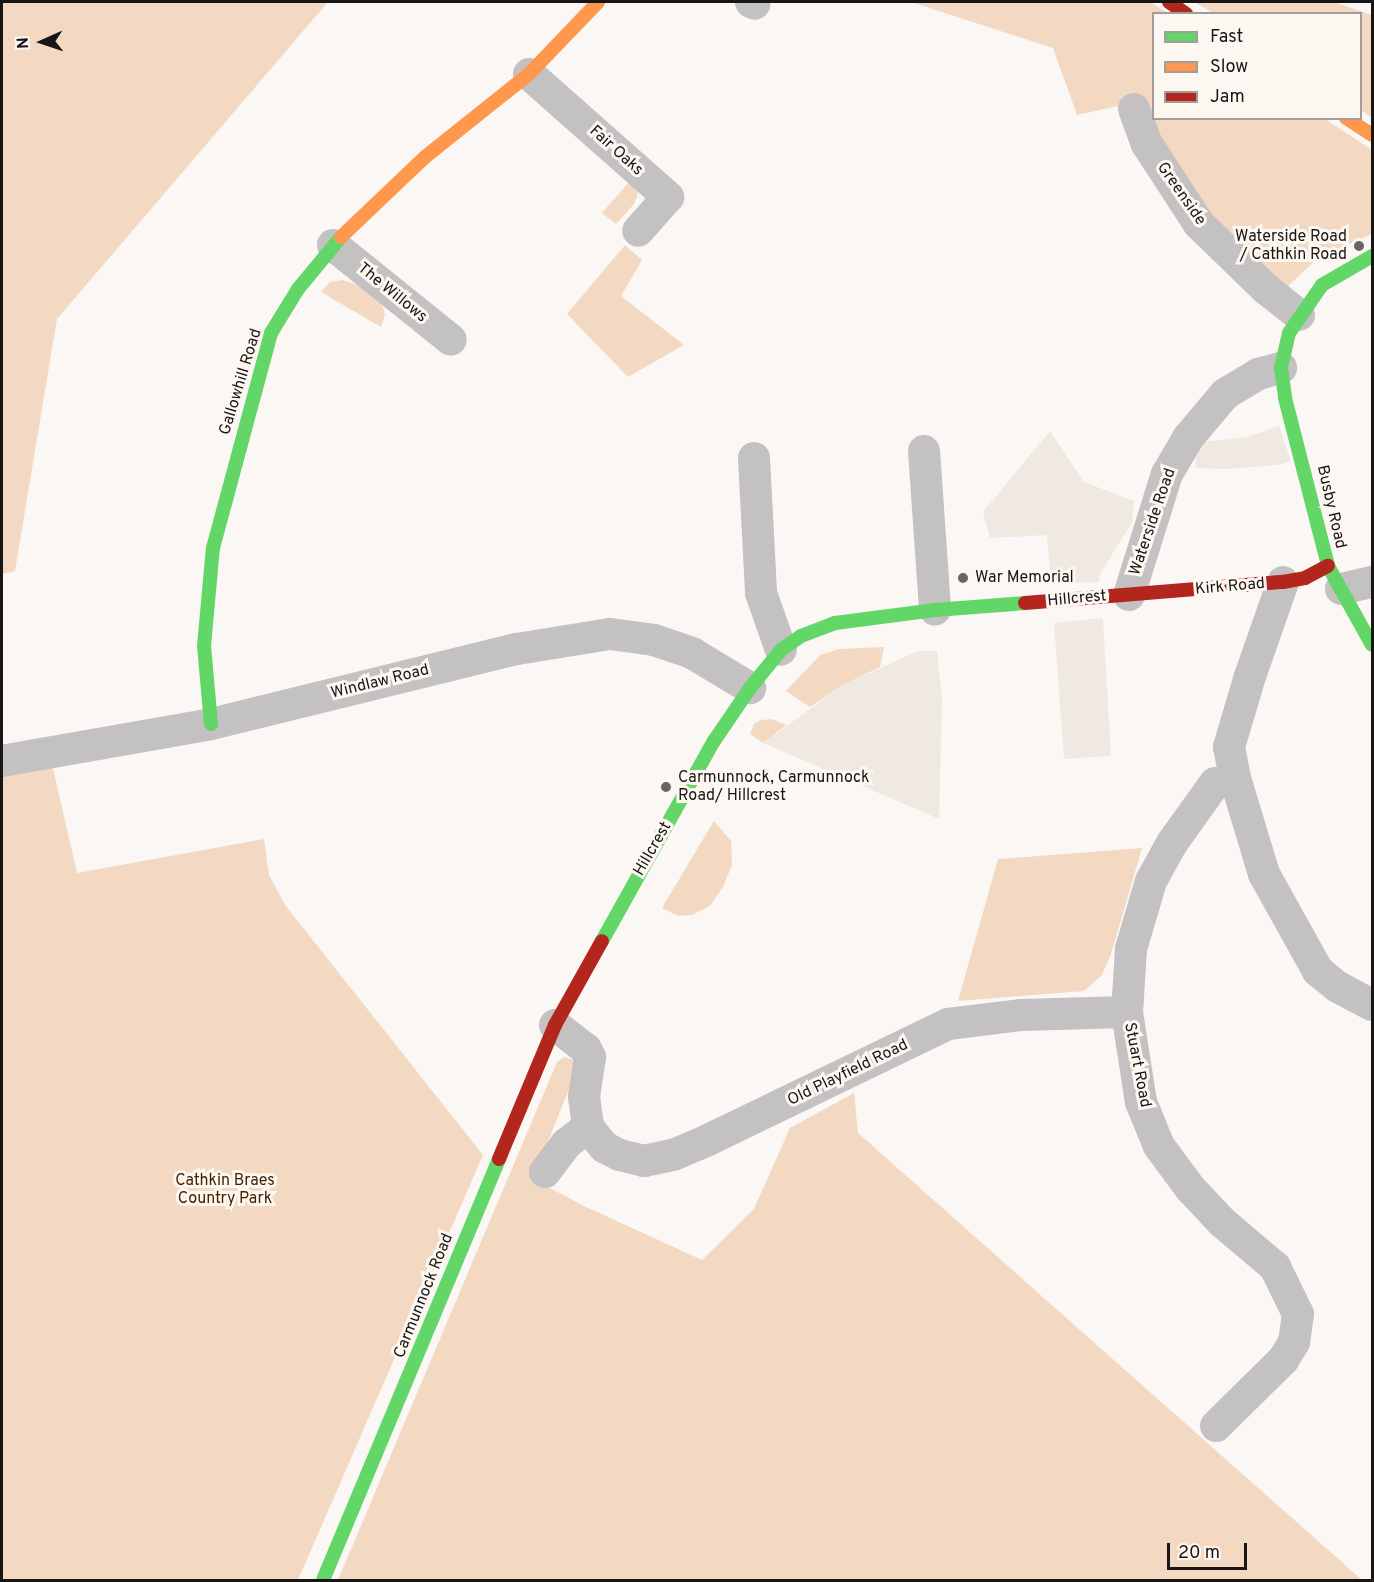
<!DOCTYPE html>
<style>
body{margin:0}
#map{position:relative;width:1374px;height:1582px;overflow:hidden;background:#faf7f5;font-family:Overpass,sans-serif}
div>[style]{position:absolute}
.built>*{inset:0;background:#f0e9e2}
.green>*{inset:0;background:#f3d9c2}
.street>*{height:32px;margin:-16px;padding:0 16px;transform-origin:16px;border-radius:16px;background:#c3c1c2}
.fast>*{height:14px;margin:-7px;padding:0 7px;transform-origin:7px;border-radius:7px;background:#63d668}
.slow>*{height:14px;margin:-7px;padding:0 7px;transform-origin:7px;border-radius:7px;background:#ff974d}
.jam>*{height:14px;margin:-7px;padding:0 7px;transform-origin:7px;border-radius:7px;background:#b3261e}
.dots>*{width:16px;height:16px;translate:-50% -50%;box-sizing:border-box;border:3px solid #fdf7f2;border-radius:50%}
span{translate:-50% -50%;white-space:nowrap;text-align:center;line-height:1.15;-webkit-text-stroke:6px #fdf7f2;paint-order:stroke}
.street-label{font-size:16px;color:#181615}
.poi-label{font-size:16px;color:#181615}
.right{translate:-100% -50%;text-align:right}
.left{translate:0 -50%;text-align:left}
.park-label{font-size:16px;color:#422200}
.frame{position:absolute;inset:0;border:3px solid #181615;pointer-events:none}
.legend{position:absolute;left:1152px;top:12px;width:210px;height:108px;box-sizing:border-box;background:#fdf7f2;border:2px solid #a19d9a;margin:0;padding:8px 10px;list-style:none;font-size:18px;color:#181615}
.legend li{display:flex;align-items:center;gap:12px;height:30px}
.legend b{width:30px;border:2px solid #a19d9a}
.north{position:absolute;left:12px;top:12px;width:60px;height:60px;-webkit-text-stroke:4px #fdf7f2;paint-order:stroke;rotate:267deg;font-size:16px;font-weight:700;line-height:24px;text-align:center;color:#181615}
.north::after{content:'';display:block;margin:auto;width:21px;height:27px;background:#181615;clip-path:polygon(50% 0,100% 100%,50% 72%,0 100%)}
.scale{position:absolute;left:1167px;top:1543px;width:80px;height:27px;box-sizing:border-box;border:3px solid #181615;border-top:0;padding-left:8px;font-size:18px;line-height:21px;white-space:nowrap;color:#181615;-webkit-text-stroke:4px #fdf7f2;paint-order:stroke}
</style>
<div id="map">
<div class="built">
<i style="clip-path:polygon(1279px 426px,1291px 461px,1278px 465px,1226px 469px,1196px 468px,1195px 452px,1204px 442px,1247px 437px)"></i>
<i style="clip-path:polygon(1050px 431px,1084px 482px,1134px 501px,1132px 522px,1099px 576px,1099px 582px,1051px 584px,1047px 535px,990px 538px,983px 512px)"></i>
<i style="clip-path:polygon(1103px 618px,1111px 756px,1064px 759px,1054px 623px)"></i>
<i style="clip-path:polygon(918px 651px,937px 651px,942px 699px,939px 819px,763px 743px,843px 685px)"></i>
</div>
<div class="green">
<i style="clip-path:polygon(2px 2px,328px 2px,57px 319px,15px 571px,2px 574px)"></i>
<i style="clip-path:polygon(911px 2px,1150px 2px,1168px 13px,1154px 14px,1154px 118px,1325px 119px,1372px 150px,1372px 234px,1318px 258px,1284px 290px,1233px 247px,1123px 105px,1077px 115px,1053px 48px)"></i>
<i style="clip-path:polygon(1194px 2px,1334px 2px,1372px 15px,1372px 118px,1361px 110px,1360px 14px,1213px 13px)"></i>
<i style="clip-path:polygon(630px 181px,637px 186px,638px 194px,634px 204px,616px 224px,602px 213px)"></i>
<i style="clip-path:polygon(625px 245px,642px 260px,621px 296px,684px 345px,628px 377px,567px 314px)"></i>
<i style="clip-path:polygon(343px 280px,361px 286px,381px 302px,385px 314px,381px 327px,321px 292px,330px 282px)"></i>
<i style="clip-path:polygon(884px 647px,880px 667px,843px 685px,810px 707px,786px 691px,820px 655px,839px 649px)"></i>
<i style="clip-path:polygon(772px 719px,786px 725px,763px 743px,750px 734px,754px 724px,761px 720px)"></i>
<i style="clip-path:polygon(52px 764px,77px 873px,264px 839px,269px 875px,285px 905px,483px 1155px,298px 1580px,2px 1580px,2px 774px)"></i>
<i style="clip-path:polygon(714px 821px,731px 841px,732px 865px,723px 887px,710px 906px,692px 915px,678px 916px,662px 908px)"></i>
<i style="clip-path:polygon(1142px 848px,1111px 954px,1102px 975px,1084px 991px,958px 1001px,998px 859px)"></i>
<i style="clip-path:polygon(564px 1057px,574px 1060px,577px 1069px,533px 1179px,584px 1206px,702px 1260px,754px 1209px,790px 1128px,854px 1093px,858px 1133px,1362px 1580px,338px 1580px,557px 1062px)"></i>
</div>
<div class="street">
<i style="left:751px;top:2px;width:4px;rotate:27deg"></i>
<i style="left:529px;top:74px;width:186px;rotate:41.5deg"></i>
<i style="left:668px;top:197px;width:45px;rotate:131.4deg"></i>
<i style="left:1134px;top:109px;width:37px;rotate:70deg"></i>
<i style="left:1147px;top:144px;width:95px;rotate:57deg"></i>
<i style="left:1199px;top:224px;width:93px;rotate:44.1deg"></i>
<i style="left:1266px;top:289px;width:42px;rotate:38.2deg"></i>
<i style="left:333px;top:245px;width:151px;rotate:38.8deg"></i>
<i style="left:924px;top:451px;width:159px;rotate:86deg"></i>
<i style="left:754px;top:458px;width:135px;rotate:87deg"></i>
<i style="left:761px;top:593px;width:60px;rotate:70.7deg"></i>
<i style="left:1283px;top:582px;width:100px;rotate:109.3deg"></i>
<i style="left:1250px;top:676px;width:74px;rotate:106.5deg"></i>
<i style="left:1229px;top:747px;width:32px;rotate:79deg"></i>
<i style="left:1235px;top:778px;width:100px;rotate:73.2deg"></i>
<i style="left:1264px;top:874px;width:111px;rotate:60.9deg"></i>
<i style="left:1318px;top:971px;width:26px;rotate:39deg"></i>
<i style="left:1338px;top:987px;width:38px;rotate:28deg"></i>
<i style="left:1341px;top:589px;width:32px;rotate:-13deg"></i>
<i style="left:1129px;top:595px;width:127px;rotate:-72.6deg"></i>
<i style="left:1167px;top:474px;width:42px;rotate:-59.7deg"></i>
<i style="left:1188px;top:438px;width:57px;rotate:-49.9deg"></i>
<i style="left:1225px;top:394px;width:39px;rotate:-31deg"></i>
<i style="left:1258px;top:374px;width:24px;rotate:-15deg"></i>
<i style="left:2px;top:761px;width:212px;rotate:-10deg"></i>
<i style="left:211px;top:724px;width:315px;rotate:-13.8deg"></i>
<i style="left:517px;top:649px;width:94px;rotate:-9.2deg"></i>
<i style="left:610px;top:634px;width:44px;rotate:7.8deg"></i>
<i style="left:654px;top:640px;width:40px;rotate:18.9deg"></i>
<i style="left:692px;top:653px;width:68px;rotate:31.1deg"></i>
<i style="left:1215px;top:783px;width:74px;rotate:125.6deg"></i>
<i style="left:1172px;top:843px;width:43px;rotate:118.9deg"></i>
<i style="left:1151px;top:881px;width:71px;rotate:106.4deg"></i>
<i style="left:1131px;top:949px;width:63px;rotate:93.6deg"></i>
<i style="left:1127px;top:1012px;width:91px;rotate:81.2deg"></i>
<i style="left:1141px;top:1102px;width:48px;rotate:67.8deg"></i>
<i style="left:1159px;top:1146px;width:52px;rotate:53.6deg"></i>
<i style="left:1190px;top:1188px;width:47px;rotate:46.7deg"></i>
<i style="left:1222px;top:1222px;width:70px;rotate:40.3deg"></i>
<i style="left:1275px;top:1267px;width:52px;rotate:63.9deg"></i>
<i style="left:1298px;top:1314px;width:28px;rotate:98deg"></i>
<i style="left:1294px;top:1342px;width:21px;rotate:121deg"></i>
<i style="left:1283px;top:1360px;width:94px;rotate:135.4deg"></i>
<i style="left:555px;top:1025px;width:39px;rotate:38deg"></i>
<i style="left:586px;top:1049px;width:9px;rotate:63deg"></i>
<i style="left:590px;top:1057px;width:40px;rotate:98.5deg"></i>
<i style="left:584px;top:1097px;width:30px;rotate:82deg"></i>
<i style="left:588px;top:1127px;width:26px;rotate:51deg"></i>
<i style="left:604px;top:1147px;width:18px;rotate:27deg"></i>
<i style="left:620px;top:1155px;width:25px;rotate:14deg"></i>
<i style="left:644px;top:1161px;width:30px;rotate:-12deg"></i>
<i style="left:673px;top:1155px;width:38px;rotate:-23deg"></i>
<i style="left:708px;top:1140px;width:267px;rotate:-25.8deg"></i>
<i style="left:948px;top:1024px;width:74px;rotate:-7deg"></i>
<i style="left:1021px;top:1015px;width:106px;rotate:-1.6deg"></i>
<i style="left:545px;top:1172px;width:35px;rotate:-53deg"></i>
<i style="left:566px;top:1144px;width:28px;rotate:-38deg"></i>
</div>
<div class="fast">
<i style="left:1372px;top:256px;width:58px;rotate:149.9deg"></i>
<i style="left:1322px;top:285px;width:58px;rotate:124.5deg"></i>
<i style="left:1289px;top:333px;width:36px;rotate:103deg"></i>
<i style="left:1281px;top:368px;width:30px;rotate:82deg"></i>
<i style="left:1285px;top:398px;width:173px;rotate:75.6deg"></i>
<i style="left:1328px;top:566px;width:90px;rotate:60.9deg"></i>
<i style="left:211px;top:724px;width:78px;rotate:-95.1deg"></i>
<i style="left:204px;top:646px;width:98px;rotate:-84.8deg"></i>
<i style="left:213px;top:548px;width:223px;rotate:-74.9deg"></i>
<i style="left:271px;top:333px;width:52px;rotate:-58.5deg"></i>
<i style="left:298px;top:289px;width:67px;rotate:-50.4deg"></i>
<i style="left:602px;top:941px;width:229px;rotate:-60.8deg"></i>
<i style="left:714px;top:741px;width:64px;rotate:-55.8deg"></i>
<i style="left:750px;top:688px;width:49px;rotate:-50.8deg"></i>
<i style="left:781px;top:650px;width:24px;rotate:-35deg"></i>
<i style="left:801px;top:636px;width:36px;rotate:-21deg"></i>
<i style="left:835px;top:623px;width:101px;rotate:-7.4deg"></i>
<i style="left:935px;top:610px;width:90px;rotate:-4.4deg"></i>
<i style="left:323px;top:1580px;width:456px;rotate:-67.3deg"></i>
</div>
<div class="slow">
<i style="left:1346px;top:118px;width:31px;rotate:33deg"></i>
<i style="left:341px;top:237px;width:116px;rotate:-43.6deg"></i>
<i style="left:425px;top:157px;width:133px;rotate:-38.6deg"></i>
<i style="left:529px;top:74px;width:100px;rotate:-46.2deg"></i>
</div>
<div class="jam">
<i style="left:1169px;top:2px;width:21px;rotate:35deg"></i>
<i style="left:1025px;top:603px;width:259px;rotate:-4.7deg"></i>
<i style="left:1283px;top:582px;width:22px;rotate:-10deg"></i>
<i style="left:1305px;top:578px;width:26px;rotate:-28deg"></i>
<i style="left:499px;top:1159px;width:145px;rotate:-67.3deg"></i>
<i style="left:555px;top:1025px;width:96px;rotate:-60.8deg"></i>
</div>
<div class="dots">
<i style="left:1359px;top:246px;background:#676563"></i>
<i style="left:963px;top:578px;background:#676563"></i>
<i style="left:666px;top:787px;background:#676563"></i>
</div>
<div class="street-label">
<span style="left:616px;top:151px;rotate:42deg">Fair Oaks</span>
<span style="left:1181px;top:194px;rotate:55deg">Greenside</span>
<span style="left:392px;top:293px;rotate:39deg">The Willows</span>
<span style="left:241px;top:382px;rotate:-73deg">Gallowhill Road</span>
<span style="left:1331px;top:507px;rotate:77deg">Busby Road</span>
<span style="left:1153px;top:522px;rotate:-71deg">Waterside Road</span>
<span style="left:1230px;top:587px;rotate:-5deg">Kirk Road</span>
<span style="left:1077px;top:599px;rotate:-5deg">Hillcrest</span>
<span style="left:380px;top:682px;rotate:-14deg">Windlaw Road</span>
<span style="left:653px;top:849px;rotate:-60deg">Hillcrest</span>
<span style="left:1137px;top:1065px;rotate:79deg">Stuart Road</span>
<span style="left:848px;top:1073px;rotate:-26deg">Old Playfield Road</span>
<span style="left:424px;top:1296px;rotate:-68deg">Carmunnock Road</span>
</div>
<div class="poi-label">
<span class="right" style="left:1347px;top:246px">Waterside Road<br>/ Cathkin Road</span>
<span class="left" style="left:975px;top:578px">War Memorial</span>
<span class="left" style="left:678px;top:787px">Carmunnock, Carmunnock<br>Road/ Hillcrest</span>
</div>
<div class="park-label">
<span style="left:225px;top:1190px">Cathkin Braes<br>Country Park</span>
</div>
<div class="frame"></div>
<ul class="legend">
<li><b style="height:8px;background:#63d668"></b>Fast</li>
<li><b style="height:8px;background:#ff974d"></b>Slow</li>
<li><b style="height:8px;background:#b3261e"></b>Jam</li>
</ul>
<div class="north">N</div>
<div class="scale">20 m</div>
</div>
